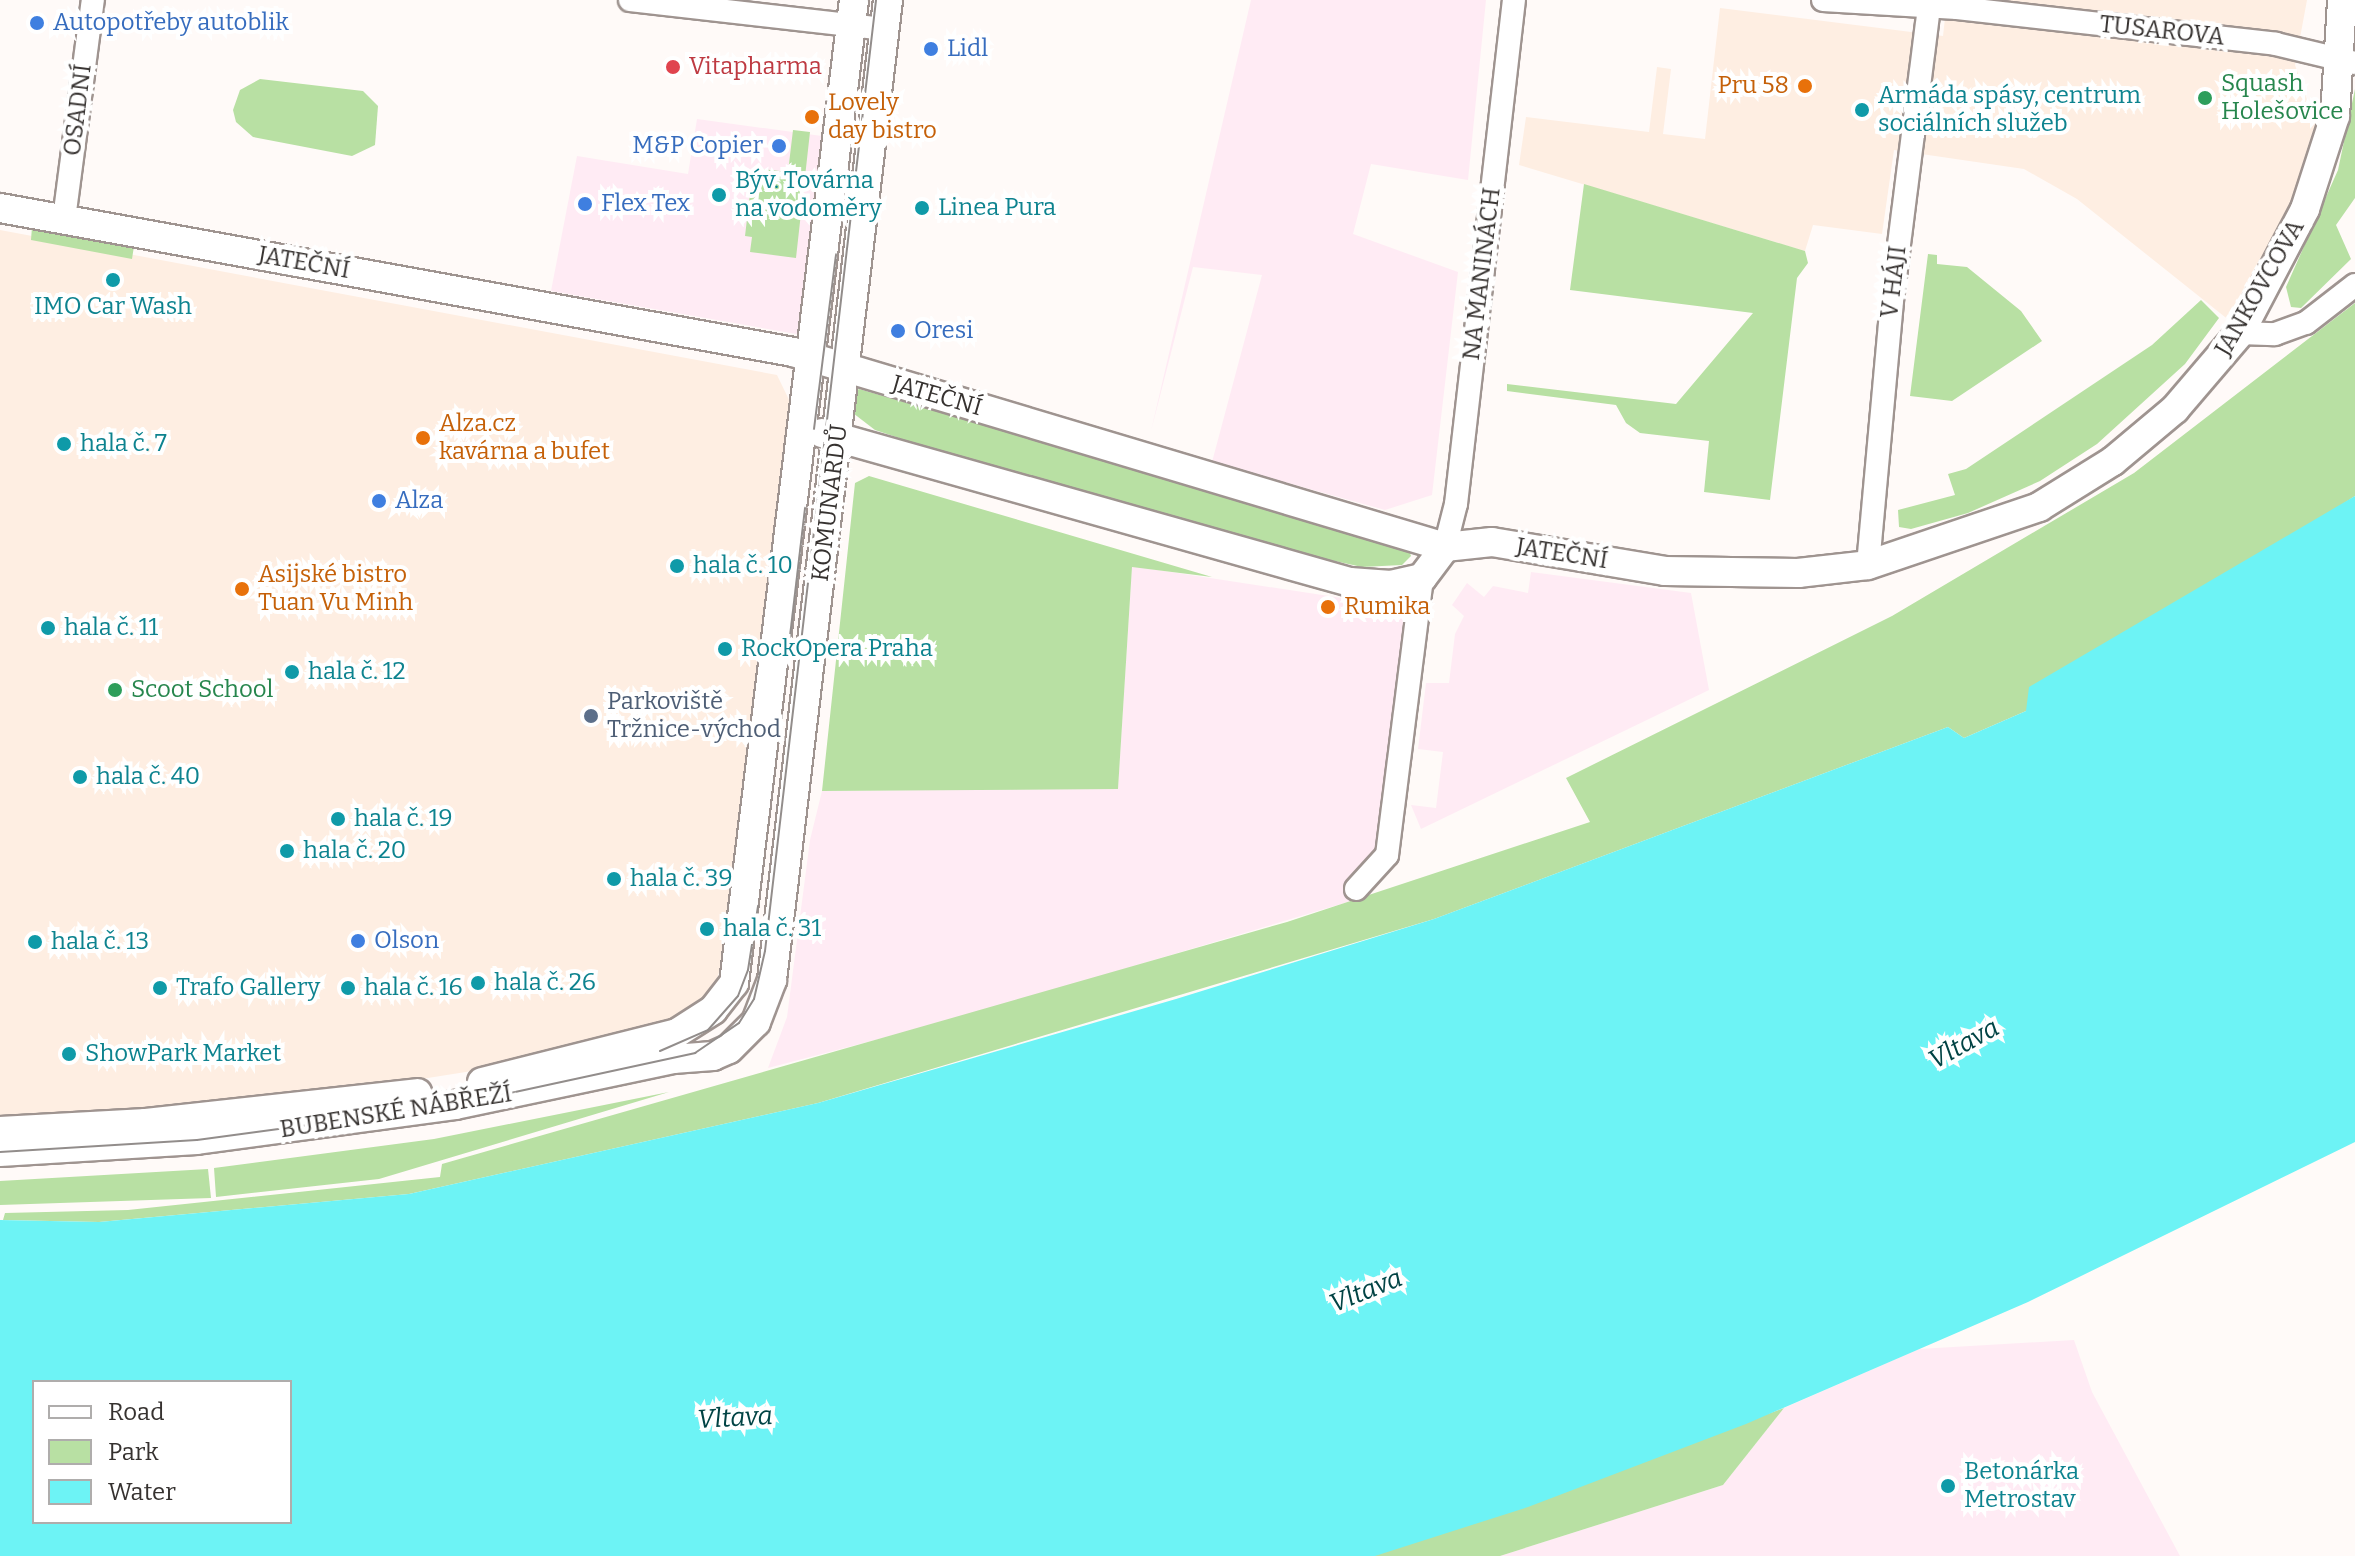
<!DOCTYPE html>
<meta charset="utf-8">
<style>
body{margin:0}
#map{position:relative;width:2355px;height:1556px;overflow:hidden;background:#fffaf8;font-family:Bitter,serif}
div>[style]{position:absolute}
.commercial>*{inset:0;background:#feeee2}
.industrial>*{inset:0;background:#ffebf4}
.green>*{inset:0;background:#b8e0a3}
.water>*{inset:0;background:#6df3f5}
.roads{filter:drop-shadow(2px 0 #9f9490) drop-shadow(-2px 0 #9f9490) drop-shadow(0 2px #9f9490) drop-shadow(0 -2px #9f9490)}
.minor>*{height:22px;margin:-11px;padding:0 11px;transform-origin:11px;border-radius:11px;background:#fff}
.tertiary>*{height:28px;margin:-14px;padding:0 14px;transform-origin:14px;border-radius:14px;background:#fff}
.tram>*{height:2px;margin:-1px;padding:0 1px;transform-origin:1px;border-radius:1px;background:#928d8b}
.dots>*{width:22px;height:22px;translate:-50% -50%;box-sizing:border-box;border:4px solid #fff;border-radius:50%}
span{translate:-50% -50%;white-space:nowrap;text-align:center;line-height:1.15;-webkit-text-stroke:8px #fff;paint-order:stroke}
.shop-label{font-size:24px;color:#366cbe}
.left{translate:0 -50%;text-align:left}
.right{translate:-100% -50%;text-align:right}
.street-label{font-size:24px;color:#363230}
.health-label{font-size:24px;color:#be3a42}
.leisure-label{font-size:24px;color:#27864d}
.food-label{font-size:24px;color:#c56008}
.culture-label{font-size:24px;color:#0d838f}
.service-label{font-size:24px;color:#4e5e75}
.water-label{font-size:26px;color:#014344;font-style:italic}
.legend{position:absolute;left:32px;top:1380px;width:260px;height:144px;box-sizing:border-box;background:#fff;border:2px solid #afadac;margin:0;padding:10px 14px;list-style:none;font-size:24px;color:#363230}
.legend li{display:flex;align-items:center;gap:16px;height:40px}
.legend b{width:40px;border:2px solid #afadac}
</style>
<div id="map">
<div class="commercial">
<i style="clip-path:polygon(1947px 0,2307px 0,2295px 65px,2315px 123px,2313px 141px,2284px 225px,2230px 321px,2077px 199px,2024px 169px,1894px 150px,1882px 234px,1813px 225px,1805px 251px,1519px 165px,1526px 117px,1649px 132px,1657px 67px,1671px 69px,1663px 134px,1705px 139px,1720px 8px,1943px 36px)"></i>
<i style="clip-path:polygon(0 230px,777px 375px,792px 406px,734px 922px,712px 996px,681px 1022px,516px 1064px,276px 1102px,0 1117px)"></i>
</div>
<div class="industrial">
<i style="clip-path:polygon(1251px 0,1486px 0,1468px 180px,1371px 164px,1353px 234px,1458px 272px,1432px 495px,1385px 510px,1212px 462px,1262px 275px,1193px 267px,1151px 431px)"></i>
<i style="clip-path:polygon(697px 119px,829px 137px,802px 335px,551px 291px,577px 156px,688px 174px)"></i>
<i style="clip-path:polygon(1132px 566px,1407px 608px,1371px 895px,967px 1016px,768px 1068px,787px 1017px,810px 840px,822px 791px,1118px 788px)"></i>
<i style="clip-path:polygon(1531px 572px,1691px 593px,1709px 690px,1421px 829px,1411px 805px,1436px 808px,1443px 752px,1418px 749px,1426px 683px,1449px 683px,1455px 634px,1464px 616px,1452px 605px,1467px 583px,1484px 597px,1493px 586px,1528px 593px)"></i>
<i style="clip-path:polygon(2074px 1340px,2092px 1392px,2180px 1556px,1500px 1556px,1723px 1485px,1784px 1408px,1919px 1349px)"></i>
</div>
<div class="green">
<i style="clip-path:polygon(260px 79px,363px 91px,378px 106px,375px 145px,352px 156px,253px 137px,236px 122px,233px 110px,240px 90px)"></i>
<i style="clip-path:polygon(2355px 89px,2355px 198px,2336px 225px,2351px 259px,2301px 308px,2291px 307px,2286px 287px,2338px 170px)"></i>
<i style="clip-path:polygon(793px 130px,810px 132px,796px 258px,750px 252px,752px 237px,745px 236px,753px 168px,788px 172px)"></i>
<i style="clip-path:polygon(1584px 184px,1805px 251px,1808px 263px,1797px 278px,1770px 500px,1704px 492px,1709px 441px,1640px 433px,1626px 423px,1616px 405px,1507px 391px,1507px 384px,1676px 404px,1753px 313px,1570px 290px)"></i>
<i style="clip-path:polygon(32px 227px,134px 246px,132px 259px,31px 240px)"></i>
<i style="clip-path:polygon(1928px 254px,1937px 255px,1937px 264px,1967px 267px,2021px 311px,2042px 341px,1952px 401px,1910px 396px)"></i>
<i style="clip-path:polygon(2201px 300px,2219px 318px,2185px 364px,2097px 444px,2040px 481px,1968px 513px,1911px 529px,1899px 527px,1898px 510px,1955px 495px,1948px 474px,1966px 469px,2152px 345px)"></i>
<i style="clip-path:polygon(2355px 303px,2355px 496px,2026px 711px,1964px 738px,1948px 727px,1434px 919px,818px 1103px,409px 1194px,99px 1222px,3px 1220px,5px 1213px,128px 1210px,440px 1177px,442px 1164px,1287px 922px,1590px 822px,1566px 778px,1892px 616px,2134px 473px)"></i>
<i style="clip-path:polygon(859px 389px,1372px 538px,1409px 550px,1411px 556px,1402px 565px,1362px 567px,1244px 541px,965px 460px,875px 430px,849px 410px,851px 394px)"></i>
<i style="clip-path:polygon(869px 476px,1212px 577px,1132px 567px,1118px 789px,822px 791px,855px 483px)"></i>
<i style="clip-path:polygon(669px 1092px,379px 1179px,216px 1197px,214px 1168px,434px 1139px)"></i>
<i style="clip-path:polygon(208px 1169px,211px 1198px,0 1205px,0 1181px)"></i>
<i style="clip-path:polygon(1784px 1408px,1723px 1485px,1500px 1556px,1371px 1556px)"></i>
</div>
<div class="water">
<i style="clip-path:polygon(evenodd,2355px 496px,2355px 1142px,2028px 1302px,1746px 1424px,1528px 1507px,1375px 1556px,0 1556px,0 1220px,99px 1222px,409px 1194px,818px 1103px,1176px 999px,1434px 919px,1948px 727px,1964px 738px,2026px 711px,2029px 687px,2355px 496px,34px 1382px,290px 1382px,290px 1522px,34px 1522px,34px 1382px)"></i>
</div>
<div class="roads">
<div class="minor">
<i style="left:630px;top:0;width:257px;rotate:6.5deg"></i>
<i style="left:1823px;top:0;width:134px;rotate:3.4deg"></i>
<i style="left:1957px;top:8px;width:321px;rotate:6.4deg"></i>
<i style="left:2276px;top:44px;width:81px;rotate:13.5deg"></i>
<i style="left:64px;top:219px;width:221px;rotate:-82.5deg"></i>
<i style="left:2240px;top:333px;width:35px;rotate:2deg"></i>
<i style="left:2275px;top:334px;width:33px;rotate:-20deg"></i>
<i style="left:2306px;top:323px;width:62px;rotate:-37.8deg"></i>
<i style="left:1445px;top:547px;width:44px;rotate:-75.7deg"></i>
<i style="left:1456px;top:504px;width:507px;rotate:-83.44deg"></i>
<i style="left:1868px;top:565px;width:266px;rotate:-84.8deg"></i>
<i style="left:1892px;top:300px;width:302px;rotate:-82.8deg"></i>
<i style="left:1356px;top:889px;width:46px;rotate:-47.6deg"></i>
<i style="left:1387px;top:855px;width:279px;rotate:-82.8deg"></i>
</div>
<div class="tertiary">
<i style="left:0;top:208px;width:806px;rotate:10.29deg"></i>
<i style="left:793px;top:352px;width:681px;rotate:16.65deg"></i>
<i style="left:1445px;top:547px;width:47px;rotate:-6.1deg"></i>
<i style="left:1492px;top:542px;width:175px;rotate:9.5deg"></i>
<i style="left:1665px;top:571px;width:133px;rotate:0.9deg"></i>
<i style="left:1798px;top:573px;width:70px;rotate:-6.5deg"></i>
<i style="left:1868px;top:565px;width:181px;rotate:-18.7deg"></i>
<i style="left:2039px;top:507px;width:87px;rotate:-31.9deg"></i>
<i style="left:2113px;top:461px;width:81px;rotate:-40deg"></i>
<i style="left:2175px;top:409px;width:100px;rotate:-49.5deg"></i>
<i style="left:2240px;top:333px;width:140px;rotate:-62.3deg"></i>
<i style="left:2305px;top:209px;width:98px;rotate:-72.1deg"></i>
<i style="left:2335px;top:116px;width:116px;rotate:-86.5deg"></i>
<i style="left:822px;top:433px;width:549px;rotate:15.76deg"></i>
<i style="left:1350px;top:582px;width:41px;rotate:4.2deg"></i>
<i style="left:1391px;top:585px;width:32px;rotate:-13deg"></i>
<i style="left:1422px;top:578px;width:39px;rotate:-53deg"></i>
<i style="left:482px;top:1082px;width:201px;rotate:-14.1deg"></i>
<i style="left:677px;top:1033px;width:43px;rotate:-32.6deg"></i>
<i style="left:713px;top:1010px;width:34px;rotate:-52deg"></i>
<i style="left:734px;top:983px;width:990px;rotate:-83.04deg"></i>
<i style="left:0;top:1131px;width:146px;rotate:-3.1deg"></i>
<i style="left:146px;top:1123px;width:273px;rotate:-6.3deg"></i>
<i style="left:0;top:1152px;width:197px;rotate:-3.5deg"></i>
<i style="left:197px;top:1140px;width:260px;rotate:-7.7deg"></i>
<i style="left:455px;top:1105px;width:223px;rotate:-11.9deg"></i>
<i style="left:673px;top:1059px;width:40px;rotate:-4.3deg"></i>
<i style="left:713px;top:1056px;width:17px;rotate:-24deg"></i>
<i style="left:729px;top:1049px;width:38px;rotate:-45deg"></i>
<i style="left:756px;top:1022px;width:45px;rotate:-69.1deg"></i>
<i style="left:772px;top:980px;width:987px;rotate:-83.25deg"></i>
</div>
</div>
<div class="tram">
<i style="left:814px;top:429px;width:176px;rotate:-82.8deg"></i>
<i style="left:790px;top:636px;width:129px;rotate:-83.3deg"></i>
<i style="left:660px;top:1051px;width:52px;rotate:-23.6deg"></i>
<i style="left:708px;top:1030px;width:45px;rotate:-48.6deg"></i>
<i style="left:738px;top:996px;width:28px;rotate:-69deg"></i>
<i style="left:748px;top:970px;width:65px;rotate:-81.1deg"></i>
<i style="left:0;top:1152px;width:197px;rotate:-3.5deg"></i>
<i style="left:197px;top:1140px;width:260px;rotate:-7.7deg"></i>
<i style="left:455px;top:1105px;width:246px;rotate:-12.2deg"></i>
<i style="left:695px;top:1053px;width:53px;rotate:-34.3deg"></i>
<i style="left:739px;top:1023px;width:28px;rotate:-58deg"></i>
<i style="left:754px;top:999px;width:49px;rotate:-77.1deg"></i>
<i style="left:765px;top:951px;width:957px;rotate:-83.34deg"></i>
</div>
<div class="dots">
<i style="left:37px;top:23px;background:#3f7fe0"></i>
<i style="left:931px;top:49px;background:#3f7fe0"></i>
<i style="left:673px;top:67px;background:#e0444e"></i>
<i style="left:1805px;top:86px;background:#e8710a"></i>
<i style="left:2205px;top:98px;background:#2e9e5b"></i>
<i style="left:1862px;top:110px;background:#0f9aa8"></i>
<i style="left:812px;top:117px;background:#e8710a"></i>
<i style="left:779px;top:146px;background:#3f7fe0"></i>
<i style="left:719px;top:195px;background:#0f9aa8"></i>
<i style="left:585px;top:204px;background:#3f7fe0"></i>
<i style="left:922px;top:208px;background:#0f9aa8"></i>
<i style="left:113px;top:280px;background:#0f9aa8"></i>
<i style="left:898px;top:331px;background:#3f7fe0"></i>
<i style="left:423px;top:438px;background:#e8710a"></i>
<i style="left:64px;top:444px;background:#0f9aa8"></i>
<i style="left:379px;top:501px;background:#3f7fe0"></i>
<i style="left:677px;top:566px;background:#0f9aa8"></i>
<i style="left:242px;top:589px;background:#e8710a"></i>
<i style="left:1328px;top:607px;background:#e8710a"></i>
<i style="left:48px;top:628px;background:#0f9aa8"></i>
<i style="left:725px;top:649px;background:#0f9aa8"></i>
<i style="left:292px;top:672px;background:#0f9aa8"></i>
<i style="left:115px;top:690px;background:#2e9e5b"></i>
<i style="left:591px;top:716px;background:#5c6f8a"></i>
<i style="left:80px;top:777px;background:#0f9aa8"></i>
<i style="left:338px;top:819px;background:#0f9aa8"></i>
<i style="left:287px;top:851px;background:#0f9aa8"></i>
<i style="left:614px;top:879px;background:#0f9aa8"></i>
<i style="left:707px;top:929px;background:#0f9aa8"></i>
<i style="left:358px;top:941px;background:#3f7fe0"></i>
<i style="left:35px;top:942px;background:#0f9aa8"></i>
<i style="left:478px;top:983px;background:#0f9aa8"></i>
<i style="left:160px;top:988px;background:#0f9aa8"></i>
<i style="left:348px;top:988px;background:#0f9aa8"></i>
<i style="left:69px;top:1054px;background:#0f9aa8"></i>
<i style="left:1948px;top:1486px;background:#0f9aa8"></i>
</div>
<div class="shop-label">
<span class="left" style="left:53px;top:23px">Autopotřeby autoblik</span>
<span class="left" style="left:947px;top:49px">Lidl</span>
<span class="right" style="left:763px;top:146px">M&amp;P Copier</span>
<span class="left" style="left:601px;top:204px">Flex Tex</span>
<span class="left" style="left:914px;top:331px">Oresi</span>
<span class="left" style="left:395px;top:501px">Alza</span>
<span class="left" style="left:374px;top:941px">Olson</span>
</div>
<div class="street-label">
<span style="left:2162px;top:31px;rotate:6deg">TUSAROVA</span>
<span style="left:78px;top:110px;rotate:-83deg">OSADNÍ</span>
<span style="left:304px;top:263px;rotate:10deg">JATEČNÍ</span>
<span style="left:1482px;top:274px;rotate:-83deg">NA MANINÁCH</span>
<span style="left:1894px;top:282px;rotate:-83deg">V HÁJI</span>
<span style="left:2260px;top:288px;rotate:-60deg">JANKOVCOVA</span>
<span style="left:937px;top:396px;rotate:16deg">JATEČNÍ</span>
<span style="left:830px;top:503px;rotate:-83deg">KOMUNARDŮ</span>
<span style="left:1562px;top:554px;rotate:9deg">JATEČNÍ</span>
<span style="left:396px;top:1112px;rotate:-9deg">BUBENSKÉ NÁBŘEŽÍ</span>
</div>
<div class="health-label">
<span class="left" style="left:689px;top:67px">Vitapharma</span>
</div>
<div class="leisure-label">
<span class="left" style="left:2221px;top:98px">Squash<br>Holešovice</span>
<span class="left" style="left:131px;top:690px">Scoot School</span>
</div>
<div class="food-label">
<span class="right" style="left:1789px;top:86px">Pru 58</span>
<span class="left" style="left:828px;top:117px">Lovely<br>day bistro</span>
<span class="left" style="left:439px;top:438px">Alza.cz<br>kavárna a bufet</span>
<span class="left" style="left:258px;top:589px">Asijské bistro<br>Tuan Vu Minh</span>
<span class="left" style="left:1344px;top:607px">Rumika</span>
</div>
<div class="culture-label">
<span class="left" style="left:1878px;top:110px">Armáda spásy, centrum<br>sociálních služeb</span>
<span class="left" style="left:735px;top:195px">Býv. Továrna<br>na vodoměry</span>
<span class="left" style="left:938px;top:208px">Linea Pura</span>
<span style="left:113px;top:307px">IMO Car Wash</span>
<span class="left" style="left:80px;top:444px">hala č. 7</span>
<span class="left" style="left:693px;top:566px">hala č. 10</span>
<span class="left" style="left:64px;top:628px">hala č. 11</span>
<span class="left" style="left:741px;top:649px">RockOpera Praha</span>
<span class="left" style="left:308px;top:672px">hala č. 12</span>
<span class="left" style="left:96px;top:777px">hala č. 40</span>
<span class="left" style="left:354px;top:819px">hala č. 19</span>
<span class="left" style="left:303px;top:851px">hala č. 20</span>
<span class="left" style="left:630px;top:879px">hala č. 39</span>
<span class="left" style="left:723px;top:929px">hala č. 31</span>
<span class="left" style="left:51px;top:942px">hala č. 13</span>
<span class="left" style="left:494px;top:983px">hala č. 26</span>
<span class="left" style="left:176px;top:988px">Trafo Gallery</span>
<span class="left" style="left:364px;top:988px">hala č. 16</span>
<span class="left" style="left:85px;top:1054px">ShowPark Market</span>
<span class="left" style="left:1964px;top:1486px">Betonárka<br>Metrostav</span>
</div>
<div class="service-label">
<span class="left" style="left:607px;top:716px">Parkoviště<br>Tržnice-východ</span>
</div>
<div class="water-label">
<span style="left:1964px;top:1044px;rotate:-29deg">Vltava</span>
<span style="left:1366px;top:1291px;rotate:-22deg">Vltava</span>
<span style="left:735px;top:1418px;rotate:-3deg">Vltava</span>
</div>
<ul class="legend">
<li><b style="height:10px;background:#fff"></b>Road</li>
<li><b style="height:22px;background:#b8e0a3"></b>Park</li>
<li><b style="height:22px;background:#6df3f5"></b>Water</li>
</ul>
</div>
